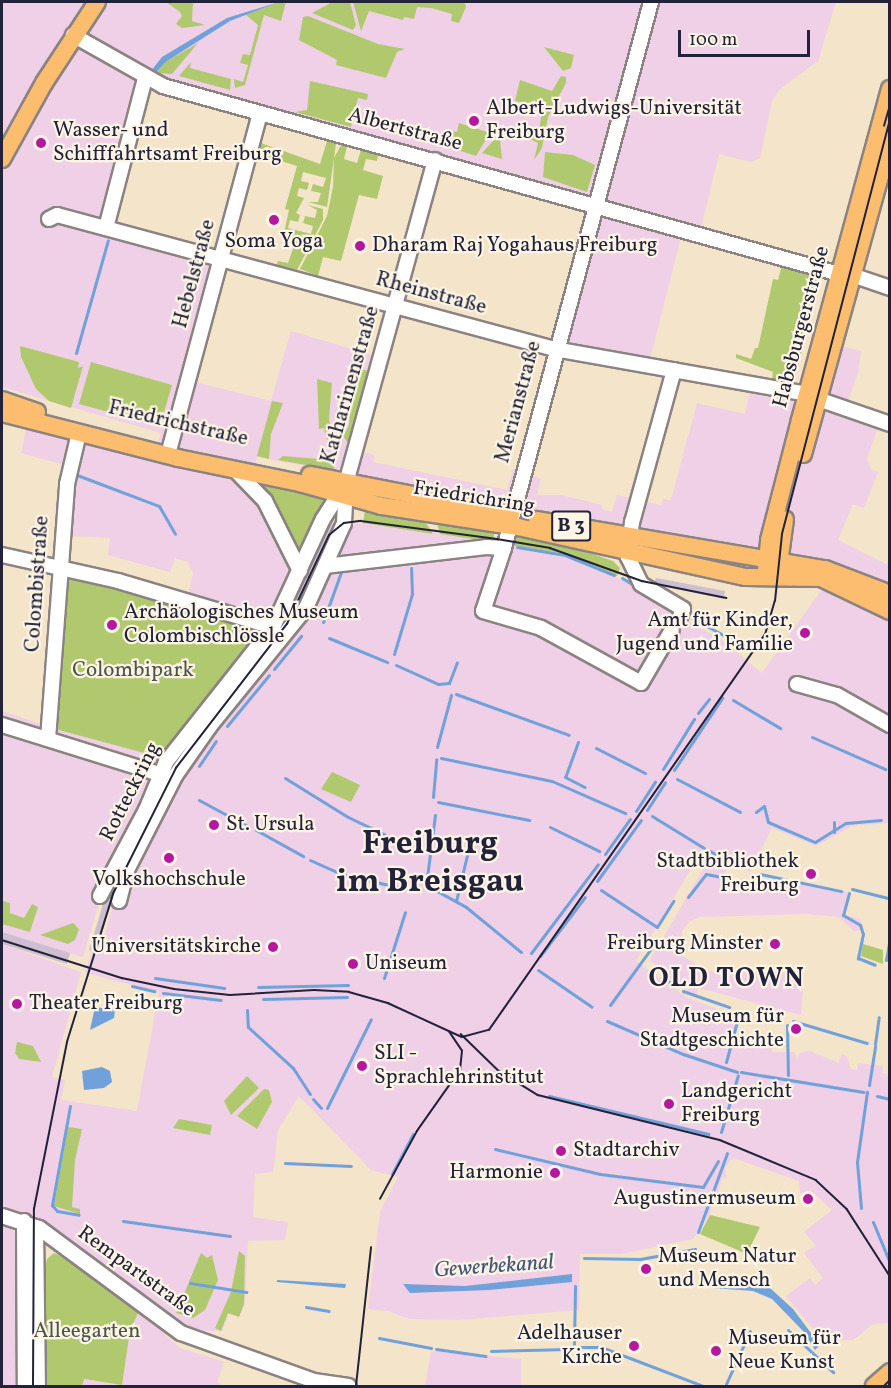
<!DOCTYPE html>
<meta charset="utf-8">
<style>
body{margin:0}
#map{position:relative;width:891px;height:1388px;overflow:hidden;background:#f4e4c9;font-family:Vollkorn,serif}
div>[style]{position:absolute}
.built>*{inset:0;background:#efd0e6}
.industrial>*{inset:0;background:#cdbed2}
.green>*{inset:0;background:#b1c96e}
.water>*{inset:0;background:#71a1db}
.stream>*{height:3px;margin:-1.5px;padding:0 1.5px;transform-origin:1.5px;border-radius:1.5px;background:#71a1db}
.roads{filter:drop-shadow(2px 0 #8b8382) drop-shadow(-2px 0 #8b8382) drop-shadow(0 2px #8b8382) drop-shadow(0 -2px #8b8382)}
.minor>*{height:14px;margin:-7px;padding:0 7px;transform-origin:7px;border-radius:7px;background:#fff}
.major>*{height:16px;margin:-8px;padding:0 8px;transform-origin:8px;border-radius:8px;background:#fcbd6f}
.tram>*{height:1.5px;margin:-0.75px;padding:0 0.75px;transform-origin:0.75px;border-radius:0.75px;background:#22223b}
.dots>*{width:16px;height:16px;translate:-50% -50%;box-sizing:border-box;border:3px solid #fcf5e5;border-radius:50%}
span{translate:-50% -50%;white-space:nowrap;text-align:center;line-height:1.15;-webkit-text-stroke:4.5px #fcf5e5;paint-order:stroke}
.shield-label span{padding:2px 4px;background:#fcf5e5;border:2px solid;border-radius:4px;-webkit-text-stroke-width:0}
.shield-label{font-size:20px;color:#22223b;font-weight:700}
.poi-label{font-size:21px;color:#22223b}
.left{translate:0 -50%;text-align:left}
.right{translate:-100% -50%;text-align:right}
.street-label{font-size:21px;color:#22223b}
.park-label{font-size:21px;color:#4d544a}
.water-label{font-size:22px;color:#42557b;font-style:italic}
.district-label{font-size:27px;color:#22223b;font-weight:700;letter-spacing:1.5px}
.town-label{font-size:33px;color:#22223b;font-weight:700}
.frame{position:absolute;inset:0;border:3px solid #22223b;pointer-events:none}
.scale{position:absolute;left:678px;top:30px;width:132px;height:27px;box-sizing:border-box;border:3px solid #22223b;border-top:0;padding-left:8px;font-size:18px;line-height:21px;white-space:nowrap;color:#22223b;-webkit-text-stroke:4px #fcf5e5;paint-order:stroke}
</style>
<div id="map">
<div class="built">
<i style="clip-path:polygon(2px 2px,836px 2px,818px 61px,779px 90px,772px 101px,760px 158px,751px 162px,719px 154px,701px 228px,392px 143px,351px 132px,351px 128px,176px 84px,146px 72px,99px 230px,211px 260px,179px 378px,271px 401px,291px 331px,372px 355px,341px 467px,333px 471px,257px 457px,254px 469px,265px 473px,262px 490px,297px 553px,309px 557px,282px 615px,256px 628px,184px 610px,193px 574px,188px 562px,175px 558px,170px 572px,108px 555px,110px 538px,70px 536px,75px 468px,21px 453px,29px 416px,157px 448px,161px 433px,2px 387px)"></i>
<i style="clip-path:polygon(600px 213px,681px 237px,649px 364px,564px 347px)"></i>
<i style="clip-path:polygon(840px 346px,861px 351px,858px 373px,842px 416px,877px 430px,867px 459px,871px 469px,878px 472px,864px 508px,853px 504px,838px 540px,886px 564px,889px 560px,889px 598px,800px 567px,788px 552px,528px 511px,356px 476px,363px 452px,374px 455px,373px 462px,507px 490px,513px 469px,541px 479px,537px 495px,561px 495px,602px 505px,601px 509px,612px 512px,617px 495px,661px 505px,663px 499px,671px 500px,697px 403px,745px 414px,749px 394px,807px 403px)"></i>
<i style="clip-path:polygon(363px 523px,533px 547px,584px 561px,678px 608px,684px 619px,722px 640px,762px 673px,823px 588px,889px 600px,889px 823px,852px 826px,816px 846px,772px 828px,750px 872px,704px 847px,636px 961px,688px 998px,738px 1017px,733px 1044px,762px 1048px,763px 1043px,772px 1047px,772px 1052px,794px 1052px,797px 1059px,800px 1053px,810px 1051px,839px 1063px,842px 1054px,846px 1055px,851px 1069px,857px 1070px,858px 1063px,883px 1066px,882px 1073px,890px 1075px,889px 1323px,873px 1324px,853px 1340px,823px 1341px,786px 1296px,810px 1278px,815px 1285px,823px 1278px,804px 1253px,816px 1245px,804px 1232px,832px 1210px,810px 1190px,804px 1196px,800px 1193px,799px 1181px,733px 1158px,725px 1167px,727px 1178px,722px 1177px,715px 1206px,711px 1206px,710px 1215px,693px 1239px,621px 1254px,580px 1254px,579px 1310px,458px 1320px,409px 1319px,388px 1311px,368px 1309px,380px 1212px,398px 1177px,371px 1170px,299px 1096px,278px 1130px,273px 1172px,255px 1174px,253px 1217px,288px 1222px,285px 1240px,248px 1241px,245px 1304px,239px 1317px,229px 1314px,222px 1331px,202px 1331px,185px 1325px,34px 1216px,2px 1211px,2px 944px,81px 972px,52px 1077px,65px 1080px,61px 1100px,137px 1111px,159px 992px,85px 973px,92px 951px,100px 953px,120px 879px,165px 790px,338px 527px)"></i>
<i style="clip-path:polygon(2px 711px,55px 729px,171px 760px,101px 897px,83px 957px,2px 932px)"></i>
<i style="clip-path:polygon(708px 861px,726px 870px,725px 875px,747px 884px,749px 881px,787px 889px,789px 881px,848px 892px,842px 914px,860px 919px,863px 929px,854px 931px,839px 917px,808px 914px,700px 917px,689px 922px,682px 931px,683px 957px,713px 972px,804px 973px,801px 1015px,699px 988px,696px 996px,666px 977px,650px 960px)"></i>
<i style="clip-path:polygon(2px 1223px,15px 1232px,16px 1386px,2px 1386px)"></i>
<i style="clip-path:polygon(139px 1311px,180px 1348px,224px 1362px,217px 1382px,223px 1386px,82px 1386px,83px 1379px,122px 1385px,130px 1330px)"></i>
<i style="clip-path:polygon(431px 1351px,521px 1359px,521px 1386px,425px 1386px)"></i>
</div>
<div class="industrial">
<i style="clip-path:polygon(340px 517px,303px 607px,176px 770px,168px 772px,167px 765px,272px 633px,318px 537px)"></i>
<i style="clip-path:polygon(656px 578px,725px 591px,724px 599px,654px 584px)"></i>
<i style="clip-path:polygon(105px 898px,112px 900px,96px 952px,89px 950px)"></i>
<i style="clip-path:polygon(2px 932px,70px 953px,67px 964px,2px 944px)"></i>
</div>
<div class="green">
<i style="clip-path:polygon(166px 2px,193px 2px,192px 21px,205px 25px,182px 28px,176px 24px,182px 16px,180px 12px)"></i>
<i style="clip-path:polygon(279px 2px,286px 2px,281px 21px,264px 15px,245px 85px,235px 88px,234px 79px,243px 82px,248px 65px,240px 63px,243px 54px,250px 55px,258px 25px,246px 15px)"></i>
<i style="clip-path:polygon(332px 2px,350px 2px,356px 25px,353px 30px,312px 13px)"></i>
<i style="clip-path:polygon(353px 2px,464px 2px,466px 7px,459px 23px,451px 21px,452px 14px,431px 8px,417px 7px,414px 19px,404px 17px,403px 20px,369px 11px,361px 31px)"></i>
<i style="clip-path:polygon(308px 16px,378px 44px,405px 49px,397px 52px,386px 78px,336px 65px,337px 60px,299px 40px,303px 17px)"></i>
<i style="clip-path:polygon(198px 43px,172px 74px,155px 73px,167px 61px)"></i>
<i style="clip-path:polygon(544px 47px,574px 55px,571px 68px,563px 71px)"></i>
<i style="clip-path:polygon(191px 62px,190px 68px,231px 79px,230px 90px,179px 76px)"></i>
<i style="clip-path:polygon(561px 76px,566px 77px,566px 83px,548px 117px,542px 148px,534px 160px,538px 143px,520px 134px,539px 130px,543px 107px,515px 101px,520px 80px,552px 91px)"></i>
<i style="clip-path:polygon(310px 81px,368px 94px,367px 100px,358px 98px,351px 127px,295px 112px,307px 110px)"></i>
<i style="clip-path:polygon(459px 123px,490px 133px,476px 156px,448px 147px,453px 146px,455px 137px,450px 135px,451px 131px,457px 132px)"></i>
<i style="clip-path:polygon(494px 140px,500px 140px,502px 159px,482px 153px)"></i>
<i style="clip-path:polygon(327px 141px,336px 144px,327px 207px,308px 202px,318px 202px,321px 193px,311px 191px,313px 184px,323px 187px,326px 178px,303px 172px,301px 181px,309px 183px,307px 190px,299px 188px,297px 196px,304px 198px,296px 213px,300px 215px,298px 222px,290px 220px,288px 228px,311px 234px,313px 226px,303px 223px,305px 216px,315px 218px,317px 210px,308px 205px,323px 209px,323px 220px,297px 270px,277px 265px,278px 261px,288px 263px,297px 237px,284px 233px,289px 210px,285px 209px,297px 166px,259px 154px,261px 143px,320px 164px)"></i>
<i style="clip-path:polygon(341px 145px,347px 146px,344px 159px,357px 163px,361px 150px,378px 155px,377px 161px,366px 159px,363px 170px,383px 176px,377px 199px,359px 195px,341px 261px,323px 257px,318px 276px,300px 269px,327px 216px,333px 187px,334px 158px)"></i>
<i style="clip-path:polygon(545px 152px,573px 155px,595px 165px,587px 192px,543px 177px)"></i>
<i style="clip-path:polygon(782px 265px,821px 275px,794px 382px,772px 379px,773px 372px,736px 358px,736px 354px,751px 359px,755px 348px,758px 348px,773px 279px,778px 280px)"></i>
<i style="clip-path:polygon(20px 346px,79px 362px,78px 368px,83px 366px,71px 408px,49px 401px,36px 389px,21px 357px)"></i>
<i style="clip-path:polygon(91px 362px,172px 385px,160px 426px,79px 404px)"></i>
<i style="clip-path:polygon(361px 369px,368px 371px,348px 443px,343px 436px,349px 425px,351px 377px,354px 370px)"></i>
<i style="clip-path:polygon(317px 379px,332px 383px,329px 419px,333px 435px,327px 440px,324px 428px,319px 429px)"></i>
<i style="clip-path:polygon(272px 401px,283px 403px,271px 434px,269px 459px,257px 456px)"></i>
<i style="clip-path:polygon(283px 456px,331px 460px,335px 470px,278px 460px)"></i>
<i style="clip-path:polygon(267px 485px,316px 496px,325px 502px,302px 550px,297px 553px,261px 490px)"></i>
<i style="clip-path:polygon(365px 510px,426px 523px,433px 534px,363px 523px)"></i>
<i style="clip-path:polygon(436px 520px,494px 534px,493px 542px,440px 534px)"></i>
<i style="clip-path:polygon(517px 535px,564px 544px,613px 561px,620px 568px,617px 576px,561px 553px,509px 545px)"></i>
<i style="clip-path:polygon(65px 574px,256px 628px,243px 651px,159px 757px,55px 729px)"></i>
<i style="clip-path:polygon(332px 772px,360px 785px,351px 802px,321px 789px)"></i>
<i style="clip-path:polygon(3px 901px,10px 903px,10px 913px,24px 918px,32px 904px,38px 907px,30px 932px,2px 924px)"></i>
<i style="clip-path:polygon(73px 923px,79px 929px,75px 940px,68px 944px,40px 935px)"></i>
<i style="clip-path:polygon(863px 944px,883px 950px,883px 964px,861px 956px)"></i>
<i style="clip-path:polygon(17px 1042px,33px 1046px,41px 1062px,19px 1059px,15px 1053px)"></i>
<i style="clip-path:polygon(247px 1076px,259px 1088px,231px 1115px,224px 1101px)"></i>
<i style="clip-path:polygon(264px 1089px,269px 1090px,272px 1102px,257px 1129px,237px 1116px)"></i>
<i style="clip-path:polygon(179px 1119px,212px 1125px,210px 1135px,173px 1128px)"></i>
<i style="clip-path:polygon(68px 1127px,82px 1129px,75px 1160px,72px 1207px,80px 1209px,80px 1214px,54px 1206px)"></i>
<i style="clip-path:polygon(710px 1215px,760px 1227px,747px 1254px,700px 1234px)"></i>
<i style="clip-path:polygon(239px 1251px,245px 1256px,244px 1304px,239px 1317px,228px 1313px,221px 1331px,215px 1328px,231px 1292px)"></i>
<i style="clip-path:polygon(54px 1253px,73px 1262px,139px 1311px,130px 1331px,122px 1385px,84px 1379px,82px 1386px,44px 1386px,44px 1272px,47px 1259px)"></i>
<i style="clip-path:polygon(201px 1253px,207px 1258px,212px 1255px,218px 1280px,205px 1310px,193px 1318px,176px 1313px,183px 1303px,181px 1301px)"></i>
</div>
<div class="water">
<i style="clip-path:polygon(279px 2px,230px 21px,167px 61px,155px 73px,151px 71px,162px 57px,227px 18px)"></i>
<i style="clip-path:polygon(95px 1007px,115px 1010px,114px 1018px,90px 1030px)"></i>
<i style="clip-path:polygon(102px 1067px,110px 1071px,112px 1082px,104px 1088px,84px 1090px,82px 1071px)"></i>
<i style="clip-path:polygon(572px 1274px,572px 1282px,489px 1290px,410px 1293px,403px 1284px,465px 1286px)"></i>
<i style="clip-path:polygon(277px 1280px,346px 1284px,345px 1288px,277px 1282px)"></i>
<i style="clip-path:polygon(714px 1283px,752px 1283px,770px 1288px,793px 1309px,820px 1345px,815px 1350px,803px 1331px,772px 1299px,753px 1291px,713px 1288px)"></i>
</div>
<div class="stream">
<i style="left:76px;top:353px;width:117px;rotate:-74.2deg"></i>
<i style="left:77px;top:475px;width:88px;rotate:20.7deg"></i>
<i style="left:159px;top:506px;width:32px;rotate:60deg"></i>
<i style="left:517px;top:547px;width:49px;rotate:9.5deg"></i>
<i style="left:565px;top:555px;width:53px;rotate:22.2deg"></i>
<i style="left:622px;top:578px;width:17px;rotate:31deg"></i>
<i style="left:692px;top:618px;width:48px;rotate:28.7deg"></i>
<i style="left:323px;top:622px;width:53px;rotate:-70.2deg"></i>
<i style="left:329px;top:638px;width:63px;rotate:22.5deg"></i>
<i style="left:394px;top:654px;width:63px;rotate:-73.3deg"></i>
<i style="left:412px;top:594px;width:26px;rotate:-92deg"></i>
<i style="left:396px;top:665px;width:46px;rotate:24.3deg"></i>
<i style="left:438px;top:684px;width:11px;rotate:-5deg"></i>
<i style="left:449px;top:683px;width:22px;rotate:-69deg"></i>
<i style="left:274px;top:669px;width:43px;rotate:-50.7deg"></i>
<i style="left:456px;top:694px;width:120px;rotate:19.9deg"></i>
<i style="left:733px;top:700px;width:55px;rotate:30.8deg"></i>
<i style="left:698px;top:713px;width:18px;rotate:-52deg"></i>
<i style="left:227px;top:726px;width:66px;rotate:-50.5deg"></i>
<i style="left:812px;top:737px;width:80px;rotate:23.7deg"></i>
<i style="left:578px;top:742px;width:37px;rotate:110deg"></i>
<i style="left:565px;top:777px;width:22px;rotate:27deg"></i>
<i style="left:437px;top:747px;width:54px;rotate:-74.9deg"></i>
<i style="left:596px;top:748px;width:55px;rotate:27deg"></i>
<i style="left:441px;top:758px;width:113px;rotate:11.7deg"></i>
<i style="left:552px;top:781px;width:80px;rotate:23.7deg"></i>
<i style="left:199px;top:766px;width:30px;rotate:-56deg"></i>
<i style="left:663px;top:769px;width:59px;rotate:-58.2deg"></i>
<i style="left:674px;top:770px;width:87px;rotate:-56.3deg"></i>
<i style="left:285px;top:778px;width:74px;rotate:31.8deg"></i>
<i style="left:348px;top:817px;width:49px;rotate:25.5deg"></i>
<i style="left:677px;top:779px;width:71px;rotate:27.6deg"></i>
<i style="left:433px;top:797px;width:38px;rotate:-85deg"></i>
<i style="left:199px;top:800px;width:42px;rotate:28.4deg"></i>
<i style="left:438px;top:802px;width:93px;rotate:11.2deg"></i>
<i style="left:647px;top:810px;width:33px;rotate:-57deg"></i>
<i style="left:636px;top:811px;width:35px;rotate:-57deg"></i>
<i style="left:756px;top:812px;width:10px;rotate:-37deg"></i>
<i style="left:764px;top:806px;width:16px;rotate:76deg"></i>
<i style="left:768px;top:822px;width:51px;rotate:23.1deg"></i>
<i style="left:815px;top:842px;width:36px;rotate:-32deg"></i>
<i style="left:846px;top:823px;width:35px;rotate:-5deg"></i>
<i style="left:435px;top:815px;width:71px;rotate:97.3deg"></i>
<i style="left:426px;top:885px;width:46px;rotate:28.8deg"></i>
<i style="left:466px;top:907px;width:71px;rotate:39.3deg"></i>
<i style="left:652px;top:816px;width:61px;rotate:31.6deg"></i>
<i style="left:239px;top:821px;width:12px;rotate:31deg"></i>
<i style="left:550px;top:827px;width:55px;rotate:26.1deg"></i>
<i style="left:256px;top:830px;width:54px;rotate:29deg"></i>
<i style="left:834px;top:832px;width:10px;rotate:-90deg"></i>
<i style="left:442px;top:846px;width:26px;rotate:11deg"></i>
<i style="left:468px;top:851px;width:51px;rotate:103.5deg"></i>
<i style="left:710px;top:851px;width:13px;rotate:32deg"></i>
<i style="left:605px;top:854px;width:43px;rotate:-54.5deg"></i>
<i style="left:310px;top:860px;width:34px;rotate:24deg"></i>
<i style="left:341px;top:874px;width:67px;rotate:13deg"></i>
<i style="left:760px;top:874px;width:83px;rotate:11.9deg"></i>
<i style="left:597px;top:881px;width:75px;rotate:-54.2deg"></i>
<i style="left:852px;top:889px;width:36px;rotate:14deg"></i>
<i style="left:601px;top:890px;width:67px;rotate:33.5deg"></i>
<i style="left:657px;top:927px;width:31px;rotate:-58deg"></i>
<i style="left:849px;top:893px;width:23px;rotate:105deg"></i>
<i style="left:843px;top:915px;width:20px;rotate:30deg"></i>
<i style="left:860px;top:925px;width:9px;rotate:72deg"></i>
<i style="left:863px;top:934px;width:25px;rotate:102deg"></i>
<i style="left:858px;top:958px;width:18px;rotate:22deg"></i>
<i style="left:688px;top:897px;width:29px;rotate:-52deg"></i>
<i style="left:706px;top:874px;width:16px;rotate:11deg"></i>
<i style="left:531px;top:953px;width:111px;rotate:-53deg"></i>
<i style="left:540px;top:956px;width:74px;rotate:-52.7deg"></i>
<i style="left:886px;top:960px;width:23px;rotate:-80deg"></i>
<i style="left:538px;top:970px;width:65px;rotate:34.4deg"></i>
<i style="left:155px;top:978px;width:70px;rotate:8.2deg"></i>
<i style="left:384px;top:978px;width:69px;rotate:-72.3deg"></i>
<i style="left:666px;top:980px;width:12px;rotate:31deg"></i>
<i style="left:132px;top:986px;width:23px;rotate:13deg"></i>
<i style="left:258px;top:987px;width:90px;rotate:-1.3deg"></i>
<i style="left:683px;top:991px;width:49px;rotate:19.2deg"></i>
<i style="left:163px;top:993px;width:58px;rotate:6.9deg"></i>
<i style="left:263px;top:999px;width:84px;rotate:-1.4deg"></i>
<i style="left:610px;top:1005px;width:82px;rotate:-54deg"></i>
<i style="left:247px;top:1010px;width:17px;rotate:87deg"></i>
<i style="left:248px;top:1027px;width:61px;rotate:42.3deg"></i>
<i style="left:293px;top:1068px;width:31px;rotate:57deg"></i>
<i style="left:607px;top:1021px;width:83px;rotate:23.5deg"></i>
<i style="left:683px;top:1054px;width:57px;rotate:18.4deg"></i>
<i style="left:793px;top:1021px;width:77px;rotate:16.6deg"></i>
<i style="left:787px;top:1025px;width:50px;rotate:88.9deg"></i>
<i style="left:875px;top:1044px;width:27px;rotate:-82deg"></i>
<i style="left:726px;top:1062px;width:50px;rotate:-74.8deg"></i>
<i style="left:741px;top:1072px;width:124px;rotate:9.3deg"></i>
<i style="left:869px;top:1085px;width:39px;rotate:-81deg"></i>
<i style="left:549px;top:1096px;width:164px;rotate:13.4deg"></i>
<i style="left:877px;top:1096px;width:13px;rotate:13deg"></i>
<i style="left:313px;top:1099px;width:12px;rotate:48deg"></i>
<i style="left:70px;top:1106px;width:101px;rotate:100.3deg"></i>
<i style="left:52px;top:1205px;width:8px;rotate:50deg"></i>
<i style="left:57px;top:1211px;width:22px;rotate:10deg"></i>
<i style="left:327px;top:1108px;width:99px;rotate:-63.7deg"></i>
<i style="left:721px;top:1132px;width:59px;rotate:-73.4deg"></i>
<i style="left:495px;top:1149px;width:108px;rotate:13.4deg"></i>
<i style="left:600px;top:1174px;width:104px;rotate:7.2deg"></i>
<i style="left:703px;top:1187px;width:30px;rotate:-60deg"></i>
<i style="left:285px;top:1163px;width:66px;rotate:2.6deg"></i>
<i style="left:392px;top:1174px;width:45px;rotate:-62.3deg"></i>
<i style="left:861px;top:1208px;width:46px;rotate:-95deg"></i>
<i style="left:857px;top:1162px;width:71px;rotate:-81.9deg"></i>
<i style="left:123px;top:1221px;width:108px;rotate:8deg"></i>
<i style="left:873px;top:1222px;width:44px;rotate:67.5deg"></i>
<i style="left:698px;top:1232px;width:84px;rotate:-69.8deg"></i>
<i style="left:584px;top:1258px;width:56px;rotate:1deg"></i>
<i style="left:640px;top:1259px;width:56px;rotate:-10.3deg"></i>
<i style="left:190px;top:1283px;width:57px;rotate:9.1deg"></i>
<i style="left:306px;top:1307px;width:23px;rotate:10deg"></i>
<i style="left:788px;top:1330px;width:62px;rotate:43deg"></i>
<i style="left:379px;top:1338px;width:53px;rotate:10.9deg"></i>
<i style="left:574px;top:1345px;width:59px;rotate:-89deg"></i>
<i style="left:581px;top:1347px;width:20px"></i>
<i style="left:601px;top:1347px;width:109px;rotate:20.9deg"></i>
<i style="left:436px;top:1349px;width:50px;rotate:8deg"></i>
<i style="left:491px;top:1351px;width:77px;rotate:-1.5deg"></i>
<i style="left:726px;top:1384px;width:58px;rotate:-65.6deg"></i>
</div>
<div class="roads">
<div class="minor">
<i style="left:651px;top:2px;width:565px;rotate:105.07deg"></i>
<i style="left:504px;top:548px;width:66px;rotate:108.4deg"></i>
<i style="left:483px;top:611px;width:60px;rotate:16.3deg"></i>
<i style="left:541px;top:628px;width:114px;rotate:28.8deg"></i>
<i style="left:641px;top:683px;width:61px;rotate:-59.7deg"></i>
<i style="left:73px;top:35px;width:103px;rotate:29.5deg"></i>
<i style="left:163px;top:86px;width:702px;rotate:15.54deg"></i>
<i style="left:49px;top:219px;width:9px;rotate:-27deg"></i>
<i style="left:57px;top:215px;width:516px;rotate:15.06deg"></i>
<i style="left:555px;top:349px;width:256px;rotate:10.1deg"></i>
<i style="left:106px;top:228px;width:155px;rotate:-75.4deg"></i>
<i style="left:852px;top:275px;width:40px;rotate:18.9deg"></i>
<i style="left:674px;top:370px;width:158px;rotate:105.4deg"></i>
<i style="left:632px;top:522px;width:35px;rotate:97deg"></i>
<i style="left:628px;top:557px;width:30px;rotate:64deg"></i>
<i style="left:641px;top:584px;width:49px;rotate:30.8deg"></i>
<i style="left:683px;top:609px;width:9px;rotate:111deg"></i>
<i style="left:818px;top:399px;width:76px;rotate:19.1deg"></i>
<i style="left:170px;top:447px;width:346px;rotate:-74.9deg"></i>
<i style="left:236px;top:471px;width:42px;rotate:46deg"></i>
<i style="left:265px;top:501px;width:78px;rotate:63.4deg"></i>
<i style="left:2px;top:555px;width:119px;rotate:12.6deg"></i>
<i style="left:118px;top:581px;width:162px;rotate:16.5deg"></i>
<i style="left:325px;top:566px;width:162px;rotate:-6.7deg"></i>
<i style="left:486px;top:547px;width:18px;rotate:3deg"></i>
<i style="left:797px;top:684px;width:41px;rotate:15.4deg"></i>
<i style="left:837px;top:695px;width:61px;rotate:29.5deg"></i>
<i style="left:2px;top:725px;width:175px;rotate:17.3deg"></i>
<i style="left:48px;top:739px;width:256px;rotate:-85.7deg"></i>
<i style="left:67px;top:484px;width:52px;rotate:-76.8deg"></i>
<i style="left:100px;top:896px;width:98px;rotate:-61.9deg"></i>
<i style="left:146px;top:810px;width:52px;rotate:-67.4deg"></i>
<i style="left:166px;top:762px;width:172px;rotate:-51.6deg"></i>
<i style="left:273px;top:627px;width:119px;rotate:-65.2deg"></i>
<i style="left:323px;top:519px;width:43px;rotate:-57.4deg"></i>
<i style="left:346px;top:483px;width:335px;rotate:-74.6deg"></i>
<i style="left:119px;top:901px;width:32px;rotate:-76deg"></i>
<i style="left:127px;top:870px;width:106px;rotate:-62.9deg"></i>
<i style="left:175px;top:776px;width:61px;rotate:-55deg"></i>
<i style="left:210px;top:726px;width:152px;rotate:-50.9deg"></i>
<i style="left:306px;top:608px;width:93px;rotate:-65.9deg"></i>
<i style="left:344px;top:523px;width:35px;rotate:-87deg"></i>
<i style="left:2px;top:1216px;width:39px;rotate:18deg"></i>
<i style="left:39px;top:1228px;width:177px;rotate:36.5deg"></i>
<i style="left:181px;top:1333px;width:141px;rotate:19.8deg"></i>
<i style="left:314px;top:1381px;width:35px;rotate:8deg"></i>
<i style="left:24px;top:1221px;width:165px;rotate:89.7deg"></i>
<i style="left:36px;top:1227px;width:159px;rotate:89.3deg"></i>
</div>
<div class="major">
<i style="left:2px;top:159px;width:87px;rotate:-61.1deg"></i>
<i style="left:44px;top:83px;width:97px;rotate:-56.8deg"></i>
<i style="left:2px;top:400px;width:37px;rotate:19deg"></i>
<i style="left:2px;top:413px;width:182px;rotate:14.3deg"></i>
<i style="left:178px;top:458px;width:125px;rotate:11.6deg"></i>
<i style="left:300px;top:483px;width:85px;rotate:15.7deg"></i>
<i style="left:382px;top:506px;width:138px;rotate:8.8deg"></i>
<i style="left:518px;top:527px;width:232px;rotate:12.4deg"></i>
<i style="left:745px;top:577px;width:76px;rotate:0.8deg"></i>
<i style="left:821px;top:578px;width:76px;rotate:25.6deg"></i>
<i style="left:803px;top:454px;width:326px;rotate:-74.5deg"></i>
<i style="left:310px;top:475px;width:205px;rotate:11deg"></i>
<i style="left:537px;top:520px;width:292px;rotate:9.7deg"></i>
<i style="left:825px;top:569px;width:70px;rotate:21deg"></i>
<i style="left:766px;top:570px;width:30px;rotate:-84deg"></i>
<i style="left:769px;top:540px;width:124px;rotate:-75.5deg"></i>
<i style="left:800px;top:420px;width:343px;rotate:-74.8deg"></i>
<i style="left:778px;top:571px;width:52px;rotate:-82.3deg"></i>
<i style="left:874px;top:1386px;width:21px;rotate:-41deg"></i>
</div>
</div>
<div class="tram">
<i style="left:884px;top:126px;width:22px;rotate:-74deg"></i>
<i style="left:2px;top:940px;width:126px;rotate:17.6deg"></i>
<i style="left:122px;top:978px;width:53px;rotate:11.9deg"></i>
<i style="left:174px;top:989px;width:56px;rotate:6.1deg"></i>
<i style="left:230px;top:995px;width:84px;rotate:-3.4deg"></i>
<i style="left:314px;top:990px;width:35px;rotate:3deg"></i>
<i style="left:349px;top:992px;width:41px;rotate:15.8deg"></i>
<i style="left:388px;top:1003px;width:81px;rotate:24.7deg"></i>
<i style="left:462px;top:1037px;width:28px;rotate:-15deg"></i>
<i style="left:489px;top:1030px;width:482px;rotate:-55.1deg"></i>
<i style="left:765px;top:635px;width:35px;rotate:-74deg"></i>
<i style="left:775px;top:601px;width:67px;rotate:-84deg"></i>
<i style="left:782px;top:534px;width:428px;rotate:-75.4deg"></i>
<i style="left:461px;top:1034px;width:53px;rotate:44.2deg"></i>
<i style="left:499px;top:1071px;width:46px;rotate:31.6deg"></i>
<i style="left:538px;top:1095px;width:187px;rotate:13.9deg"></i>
<i style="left:720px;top:1140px;width:104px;rotate:22.6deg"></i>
<i style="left:816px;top:1180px;width:42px;rotate:43.1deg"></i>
<i style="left:847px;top:1209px;width:80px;rotate:57.3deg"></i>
<i style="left:380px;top:1199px;width:77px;rotate:-61.4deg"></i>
<i style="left:417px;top:1131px;width:75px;rotate:-54.8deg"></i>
<i style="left:460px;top:1070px;width:19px;rotate:-84deg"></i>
<i style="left:462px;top:1051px;width:23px;rotate:-124deg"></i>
<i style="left:33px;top:1386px;width:177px;rotate:-89.7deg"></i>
<i style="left:34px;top:1209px;width:170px;rotate:-78.8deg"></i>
<i style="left:67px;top:1042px;width:155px;rotate:-72.7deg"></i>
<i style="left:113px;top:894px;width:141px;rotate:-63.4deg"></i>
<i style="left:176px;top:768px;width:182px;rotate:-52.4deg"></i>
<i style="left:287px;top:624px;width:98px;rotate:-64.7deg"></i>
<i style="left:329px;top:535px;width:19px;rotate:-39deg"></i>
<i style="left:344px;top:523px;width:17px;rotate:-7deg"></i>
<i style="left:361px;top:521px;width:137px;rotate:7.5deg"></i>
<i style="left:497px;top:539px;width:54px;rotate:9.6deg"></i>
<i style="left:550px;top:548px;width:98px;rotate:19.7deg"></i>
<i style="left:642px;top:581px;width:86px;rotate:11.4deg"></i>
<i style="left:356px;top:1386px;width:139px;rotate:-83.8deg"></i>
<i style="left:884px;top:1386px;width:8px;rotate:-45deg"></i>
</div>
<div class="dots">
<i style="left:474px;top:121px;background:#b5179e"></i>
<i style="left:41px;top:143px;background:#b5179e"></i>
<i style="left:274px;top:220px;background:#b5179e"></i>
<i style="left:360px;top:246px;background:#b5179e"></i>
<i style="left:112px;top:625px;background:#b5179e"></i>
<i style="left:805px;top:633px;background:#b5179e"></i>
<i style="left:214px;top:825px;background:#b5179e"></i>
<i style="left:169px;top:858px;background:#b5179e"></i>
<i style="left:811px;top:874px;background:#b5179e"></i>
<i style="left:775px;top:944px;background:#b5179e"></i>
<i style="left:273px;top:947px;background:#b5179e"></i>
<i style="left:353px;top:964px;background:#b5179e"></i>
<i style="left:17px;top:1004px;background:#b5179e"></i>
<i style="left:796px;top:1029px;background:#b5179e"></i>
<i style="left:362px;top:1066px;background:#b5179e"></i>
<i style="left:669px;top:1104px;background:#b5179e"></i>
<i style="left:561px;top:1151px;background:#b5179e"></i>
<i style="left:555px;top:1173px;background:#b5179e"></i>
<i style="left:808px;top:1199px;background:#b5179e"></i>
<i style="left:646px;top:1269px;background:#b5179e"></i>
<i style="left:634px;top:1346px;background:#b5179e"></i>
<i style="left:716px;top:1351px;background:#b5179e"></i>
</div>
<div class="shield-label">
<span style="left:571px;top:526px">B 3</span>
</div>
<div class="poi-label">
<span class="left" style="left:486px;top:121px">Albert-Ludwigs-Universität<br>Freiburg</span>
<span class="left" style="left:53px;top:143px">Wasser- und<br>Schifffahrtsamt Freiburg</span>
<span style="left:274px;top:242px">Soma Yoga</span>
<span class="left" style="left:372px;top:246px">Dharam Raj Yogahaus Freiburg</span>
<span class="left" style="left:124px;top:625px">Archäologisches Museum<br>Colombischlössle</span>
<span class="right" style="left:793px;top:633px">Amt für Kinder,<br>Jugend und Familie</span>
<span class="left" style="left:226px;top:825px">St. Ursula</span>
<span class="right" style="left:799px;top:874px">Stadtbibliothek<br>Freiburg</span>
<span style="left:169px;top:880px">Volkshochschule</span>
<span class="right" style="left:763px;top:944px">Freiburg Minster</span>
<span class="right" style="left:261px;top:947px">Universitätskirche</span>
<span class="left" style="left:365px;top:964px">Uniseum</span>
<span class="left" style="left:29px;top:1004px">Theater Freiburg</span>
<span class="right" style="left:784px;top:1029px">Museum für<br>Stadtgeschichte</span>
<span class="left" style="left:374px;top:1066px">SLI -<br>Sprachlehrinstitut</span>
<span class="left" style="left:681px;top:1104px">Landgericht<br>Freiburg</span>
<span class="left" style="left:573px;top:1151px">Stadtarchiv</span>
<span class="right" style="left:543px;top:1173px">Harmonie</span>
<span class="right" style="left:796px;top:1199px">Augustinermuseum</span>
<span class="left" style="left:658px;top:1269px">Museum Natur<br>und Mensch</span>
<span class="right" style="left:622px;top:1346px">Adelhauser<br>Kirche</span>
<span class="left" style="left:728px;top:1351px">Museum für<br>Neue Kunst</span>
</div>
<div class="street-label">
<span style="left:405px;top:130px;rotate:15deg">Albertstraße</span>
<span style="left:195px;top:274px;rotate:-75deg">Hebelstraße</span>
<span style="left:431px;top:294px;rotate:15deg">Rheinstraße</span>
<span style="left:802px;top:327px;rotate:-75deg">Habsburgerstraße</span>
<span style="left:351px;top:385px;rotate:-74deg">Katharinenstraße</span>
<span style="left:519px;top:402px;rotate:-75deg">Merianstraße</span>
<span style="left:178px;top:424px;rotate:13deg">Friedrichstraße</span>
<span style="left:474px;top:498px;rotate:9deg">Friedrichring</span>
<span style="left:38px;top:584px;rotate:-86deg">Colombistraße</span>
<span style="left:131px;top:792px;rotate:-63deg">Rotteckring</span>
<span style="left:136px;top:1272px;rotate:36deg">Rempartstraße</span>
</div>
<div class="park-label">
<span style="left:133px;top:671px">Colombipark</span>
<span style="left:87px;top:1332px">Alleegarten</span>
</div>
<div class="water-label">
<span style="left:494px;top:1267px;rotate:-4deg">Gewerbekanal</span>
</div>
<div class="district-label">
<span style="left:727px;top:980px">OLD TOWN</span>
</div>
<div class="town-label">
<span style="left:430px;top:865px">Freiburg<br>im Breisgau</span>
</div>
<div class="frame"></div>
<div class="scale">100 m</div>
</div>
